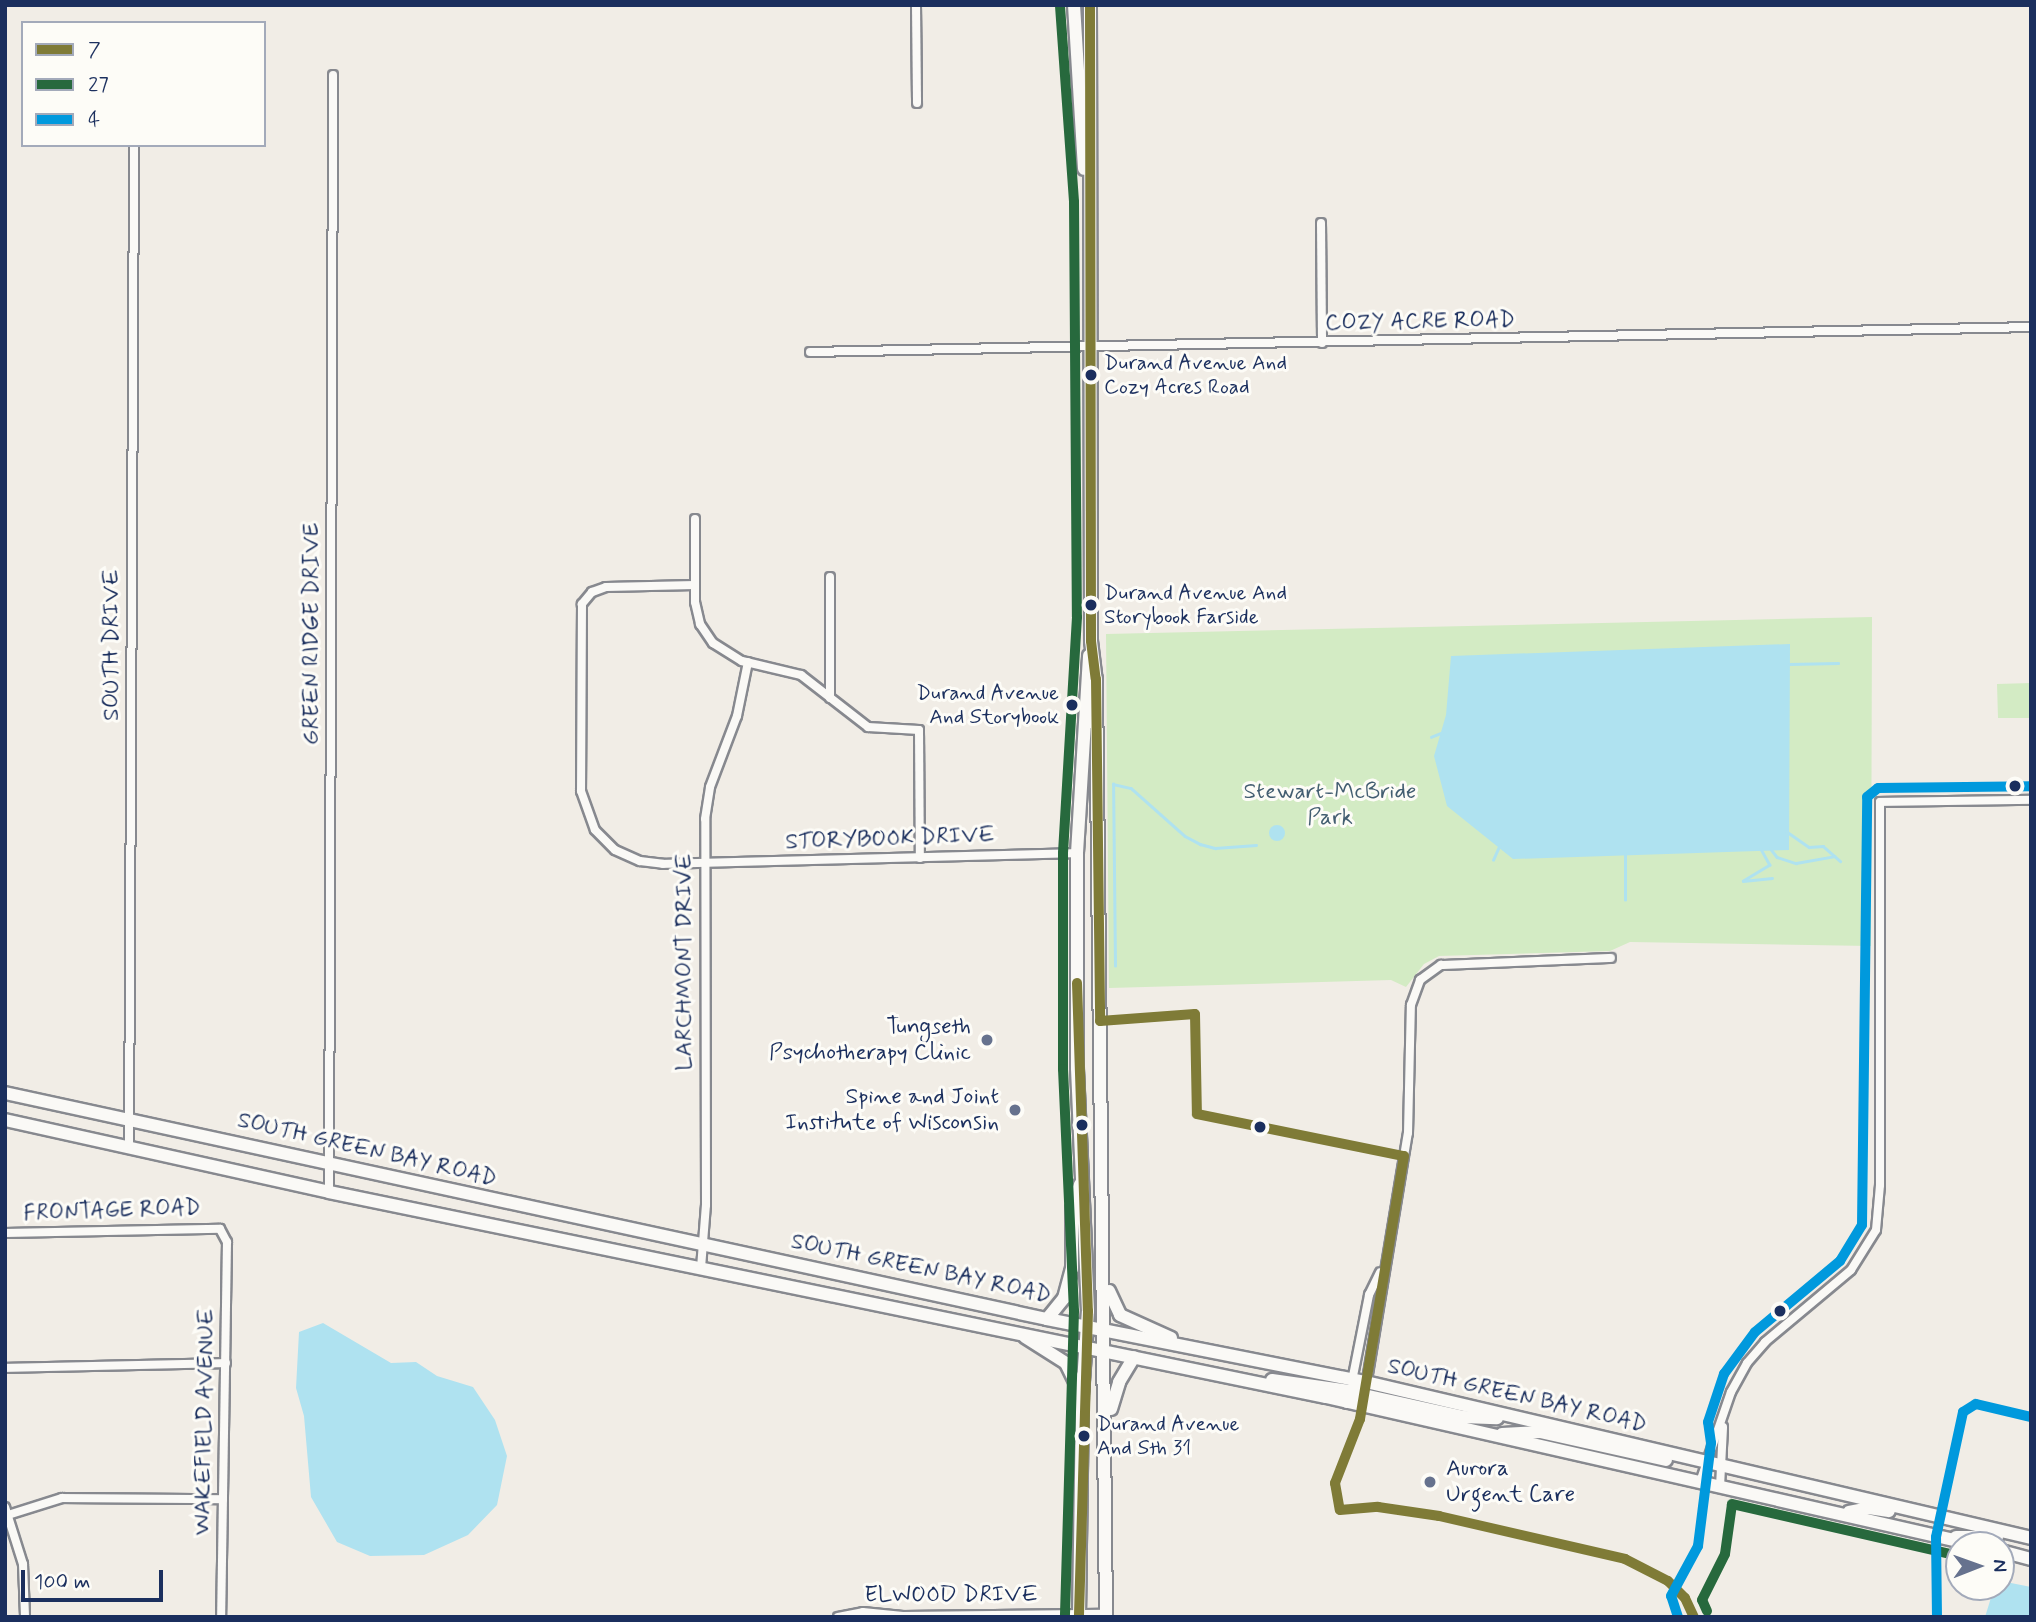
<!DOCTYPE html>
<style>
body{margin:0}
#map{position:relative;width:2036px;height:1622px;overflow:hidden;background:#f1ede6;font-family:Mynerve,sans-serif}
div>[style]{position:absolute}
.green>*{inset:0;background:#d3ebc4}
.water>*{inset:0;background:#afe2f0}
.round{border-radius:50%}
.stream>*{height:2.5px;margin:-1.25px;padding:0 1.25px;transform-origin:1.25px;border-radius:1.25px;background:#afe2f0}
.roads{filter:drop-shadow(2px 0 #87898f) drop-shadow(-2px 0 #87898f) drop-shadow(0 2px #87898f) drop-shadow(0 -2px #87898f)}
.minor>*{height:8px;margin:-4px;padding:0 4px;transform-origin:4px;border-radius:4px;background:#faf9f6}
.primary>*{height:12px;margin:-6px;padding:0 6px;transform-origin:6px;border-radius:6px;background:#faf9f6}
.bus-1>*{height:10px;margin:-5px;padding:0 5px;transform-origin:5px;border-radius:5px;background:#7f7b37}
.bus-2>*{height:10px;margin:-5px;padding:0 5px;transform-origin:5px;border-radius:5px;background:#27693d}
.bus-3>*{height:10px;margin:-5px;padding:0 5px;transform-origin:5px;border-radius:5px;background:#09d}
.dots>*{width:19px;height:19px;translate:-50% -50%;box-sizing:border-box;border:4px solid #fdfcf7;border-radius:50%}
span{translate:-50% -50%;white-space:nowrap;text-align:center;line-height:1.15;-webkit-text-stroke:6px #fdfcf7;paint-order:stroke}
.bus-label{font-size:21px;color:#1b2f5e}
.left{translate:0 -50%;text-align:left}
.right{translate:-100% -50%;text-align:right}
.street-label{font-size:23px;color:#1b2f5e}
.park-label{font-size:23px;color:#435e71}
.poi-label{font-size:23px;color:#1b2f5e}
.frame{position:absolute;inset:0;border:7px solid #1b2f5e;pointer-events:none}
.legend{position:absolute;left:21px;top:21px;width:245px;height:126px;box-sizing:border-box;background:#fdfcf7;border:2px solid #a3aaba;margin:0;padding:9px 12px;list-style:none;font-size:21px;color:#1b2f5e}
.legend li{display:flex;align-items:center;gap:14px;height:35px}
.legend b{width:35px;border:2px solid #a3aaba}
.north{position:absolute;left:1945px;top:1531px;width:70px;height:70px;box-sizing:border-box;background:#fdfcf7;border:2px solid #a3aaba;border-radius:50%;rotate:89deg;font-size:19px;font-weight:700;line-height:28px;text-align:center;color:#1b2f5e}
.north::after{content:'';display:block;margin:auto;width:24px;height:32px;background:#66728e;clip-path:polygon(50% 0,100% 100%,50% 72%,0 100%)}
.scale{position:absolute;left:21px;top:1570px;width:142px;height:32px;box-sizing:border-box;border:4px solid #1b2f5e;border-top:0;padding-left:9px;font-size:21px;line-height:24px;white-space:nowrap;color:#1b2f5e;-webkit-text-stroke:5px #fdfcf7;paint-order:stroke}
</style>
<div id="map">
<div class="green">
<i style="clip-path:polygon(1872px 617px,1871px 946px,1630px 942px,1610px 951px,1439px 956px,1424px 964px,1406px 987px,1391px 980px,1109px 988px,1106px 634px)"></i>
<i style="clip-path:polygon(2031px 683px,2031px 718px,1998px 718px,1997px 684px)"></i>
</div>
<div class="water">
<i style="clip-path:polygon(1790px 644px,1789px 850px,1513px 859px,1447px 806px,1434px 756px,1446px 715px,1451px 656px)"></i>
<i class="round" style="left:1269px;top:825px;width:16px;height:16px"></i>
<i style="clip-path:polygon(323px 1323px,391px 1363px,416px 1362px,437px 1376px,473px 1387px,495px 1420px,507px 1456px,497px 1505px,468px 1535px,424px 1555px,370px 1556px,337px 1542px,311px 1497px,304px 1416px,296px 1388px,299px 1332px)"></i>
<i style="clip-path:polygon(2006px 1582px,2031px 1587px,2031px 1617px,1985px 1617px,1994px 1588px)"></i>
</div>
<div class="stream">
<i style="left:1789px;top:664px;width:49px;rotate:-1.2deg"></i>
<i style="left:1431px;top:737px;width:11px;rotate:-22deg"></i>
<i style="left:1786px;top:831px;width:28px;rotate:35deg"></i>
<i style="left:1809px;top:847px;width:14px;rotate:-4deg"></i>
<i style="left:1823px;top:846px;width:23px;rotate:41deg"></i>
<i style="left:1770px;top:848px;width:11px;rotate:52deg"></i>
<i style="left:1777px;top:857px;width:20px;rotate:18deg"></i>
<i style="left:1796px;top:863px;width:39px;rotate:-10deg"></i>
<i style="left:1761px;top:849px;width:18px;rotate:61deg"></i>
<i style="left:1770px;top:865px;width:31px;rotate:149deg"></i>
<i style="left:1743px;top:881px;width:29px;rotate:-6deg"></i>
<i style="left:1493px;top:860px;width:17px;rotate:-66deg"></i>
<i style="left:1625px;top:900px;width:46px;rotate:-90deg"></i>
<i style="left:1115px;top:966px;width:182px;rotate:-90.6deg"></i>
<i style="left:1113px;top:784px;width:18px;rotate:13deg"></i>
<i style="left:1131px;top:788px;width:72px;rotate:41.6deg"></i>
<i style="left:1185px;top:836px;width:17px;rotate:28deg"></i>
<i style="left:1200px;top:844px;width:16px;rotate:15deg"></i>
<i style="left:1215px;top:848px;width:41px;rotate:-4.2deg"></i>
</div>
<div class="roads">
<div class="minor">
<i style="left:916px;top:5px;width:98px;rotate:89.4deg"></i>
<i style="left:1321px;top:223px;width:120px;rotate:89.5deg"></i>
<i style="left:810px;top:352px;width:1221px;rotate:-1.17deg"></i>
<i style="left:695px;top:519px;width:83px;rotate:90deg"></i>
<i style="left:695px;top:602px;width:23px;rotate:77deg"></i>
<i style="left:700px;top:624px;width:23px;rotate:56deg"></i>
<i style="left:713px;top:643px;width:34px;rotate:32deg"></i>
<i style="left:742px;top:661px;width:61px;rotate:13.3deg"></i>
<i style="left:801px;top:675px;width:85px;rotate:37.8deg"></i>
<i style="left:868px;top:727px;width:51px;rotate:3.4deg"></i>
<i style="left:919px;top:730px;width:128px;rotate:89.6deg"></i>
<i style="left:830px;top:577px;width:121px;rotate:90deg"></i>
<i style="left:695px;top:585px;width:89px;rotate:178.7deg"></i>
<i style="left:606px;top:587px;width:15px;rotate:160deg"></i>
<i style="left:592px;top:592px;width:16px;rotate:130deg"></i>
<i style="left:582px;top:604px;width:187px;rotate:90.3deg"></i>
<i style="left:581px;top:791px;width:41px;rotate:70.3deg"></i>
<i style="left:595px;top:830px;width:28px;rotate:45deg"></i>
<i style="left:615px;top:850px;width:27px;rotate:24deg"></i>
<i style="left:640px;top:861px;width:23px;rotate:7deg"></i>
<i style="left:663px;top:864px;width:414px;rotate:-1.5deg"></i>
<i style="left:129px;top:1145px;width:1000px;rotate:-89.71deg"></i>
<i style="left:329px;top:1192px;width:1117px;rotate:-89.79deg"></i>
<i style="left:5px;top:1233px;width:215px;rotate:-1.1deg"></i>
<i style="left:220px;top:1229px;width:15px;rotate:62deg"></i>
<i style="left:227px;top:1242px;width:375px;rotate:90.9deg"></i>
<i style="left:701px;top:1268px;width:63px;rotate:-85.5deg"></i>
<i style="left:706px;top:1205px;width:386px;rotate:-90.1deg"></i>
<i style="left:705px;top:819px;width:32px;rotate:-81deg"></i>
<i style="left:710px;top:787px;width:76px;rotate:-69.2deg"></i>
<i style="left:737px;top:716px;width:55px;rotate:-78.5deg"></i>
<i style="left:5px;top:1368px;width:221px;rotate:-1.3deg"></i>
<i style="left:1352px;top:1381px;width:88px;rotate:-78.8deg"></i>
<i style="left:1369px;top:1295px;width:25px;rotate:-64deg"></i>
<i style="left:1366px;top:1386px;width:256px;rotate:-80.6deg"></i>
<i style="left:1408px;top:1133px;width:128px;rotate:-88.7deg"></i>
<i style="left:1411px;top:1005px;width:27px;rotate:-70deg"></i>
<i style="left:1420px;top:980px;width:26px;rotate:-36deg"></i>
<i style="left:1441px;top:965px;width:170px;rotate:-2.4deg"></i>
<i style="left:1700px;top:1482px;width:95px;rotate:-71deg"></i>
<i style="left:1731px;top:1392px;width:33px;rotate:-61deg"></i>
<i style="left:1747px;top:1363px;width:28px;rotate:-49deg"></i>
<i style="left:1765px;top:1342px;width:112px;rotate:-39.9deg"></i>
<i style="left:1851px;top:1270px;width:47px;rotate:-58deg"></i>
<i style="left:1876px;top:1230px;width:45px;rotate:-84.9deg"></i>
<i style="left:1880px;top:1185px;width:383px;rotate:-90deg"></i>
<i style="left:1880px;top:802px;width:151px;rotate:-0.8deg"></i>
<i style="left:1720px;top:1487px;width:60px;rotate:-87.1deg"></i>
<i style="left:5px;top:1507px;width:60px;rotate:72.5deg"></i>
<i style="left:23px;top:1564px;width:53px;rotate:87.8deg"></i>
<i style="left:8px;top:1515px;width:57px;rotate:-17.5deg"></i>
<i style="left:62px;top:1498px;width:161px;rotate:0.4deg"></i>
<i style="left:838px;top:1617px;width:25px;rotate:-11deg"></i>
<i style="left:863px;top:1612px;width:40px;rotate:5.7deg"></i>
<i style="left:903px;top:1616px;width:203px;rotate:-0.6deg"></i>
</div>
<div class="primary">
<i style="left:1074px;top:5px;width:164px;rotate:86.5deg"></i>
<i style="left:1090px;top:5px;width:636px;rotate:89.91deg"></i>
<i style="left:1091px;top:641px;width:38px;rotate:83deg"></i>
<i style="left:1096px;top:679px;width:938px;rotate:89.39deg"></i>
<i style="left:5px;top:1093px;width:1066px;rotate:12.24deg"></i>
<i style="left:1047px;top:1319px;width:325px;rotate:11.2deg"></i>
<i style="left:1366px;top:1382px;width:683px;rotate:13.2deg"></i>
<i style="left:5px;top:1120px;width:332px;rotate:12.5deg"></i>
<i style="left:329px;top:1192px;width:1018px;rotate:11.62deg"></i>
<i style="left:1326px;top:1397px;width:667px;rotate:12.83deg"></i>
<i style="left:1109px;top:1291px;width:26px;rotate:65deg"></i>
<i style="left:1120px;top:1315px;width:56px;rotate:24.3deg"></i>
<i style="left:1047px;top:1319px;width:27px;rotate:-51deg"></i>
<i style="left:1064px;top:1298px;width:30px;rotate:-75deg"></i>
<i style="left:1072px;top:1269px;width:60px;rotate:-90deg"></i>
<i style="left:1072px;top:1209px;width:26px;rotate:-72deg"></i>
<i style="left:1025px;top:1337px;width:49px;rotate:32.4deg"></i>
<i style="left:1066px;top:1363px;width:34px;rotate:64deg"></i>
<i style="left:1272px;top:1380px;width:78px;rotate:8.1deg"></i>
<i style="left:1349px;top:1391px;width:19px;rotate:-28deg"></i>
<i style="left:1347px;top:1402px;width:18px;rotate:-22deg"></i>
<i style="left:1364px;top:1395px;width:101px;rotate:12.5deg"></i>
<i style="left:1463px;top:1417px;width:34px;rotate:2deg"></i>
<i style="left:1111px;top:1409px;width:28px;rotate:-73deg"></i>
<i style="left:1119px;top:1382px;width:29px;rotate:-59deg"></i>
<i style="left:1502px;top:1434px;width:38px;rotate:-3deg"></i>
<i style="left:1540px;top:1432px;width:129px;rotate:12.5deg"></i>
<i style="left:1849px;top:1512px;width:20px;rotate:-11deg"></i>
<i style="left:1869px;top:1508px;width:20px;rotate:9deg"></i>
<i style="left:1956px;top:1537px;width:41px"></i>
<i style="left:2001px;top:1551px;width:31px;rotate:15deg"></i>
<i style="left:1079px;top:1617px;width:221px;rotate:-89.2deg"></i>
<i style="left:1082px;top:1396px;width:85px;rotate:-86deg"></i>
<i style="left:1088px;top:1311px;width:243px;rotate:-92.6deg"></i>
<i style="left:1077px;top:1068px;width:215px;rotate:-90deg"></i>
<i style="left:1077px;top:853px;width:198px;rotate:-86.5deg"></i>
</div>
</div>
<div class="bus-1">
<i style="left:1090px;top:5px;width:636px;rotate:89.91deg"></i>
<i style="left:1091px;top:641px;width:38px;rotate:83deg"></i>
<i style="left:1096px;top:679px;width:342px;rotate:89.3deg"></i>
<i style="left:1100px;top:1021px;width:95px;rotate:-4.2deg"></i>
<i style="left:1195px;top:1014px;width:100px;rotate:88.9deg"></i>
<i style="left:1197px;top:1114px;width:211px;rotate:11.5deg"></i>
<i style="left:1404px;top:1156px;width:267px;rotate:99.5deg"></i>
<i style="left:1360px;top:1419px;width:69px;rotate:111.3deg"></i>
<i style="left:1335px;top:1483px;width:27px;rotate:80deg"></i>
<i style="left:1340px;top:1510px;width:38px;rotate:-5deg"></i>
<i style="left:1378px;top:1507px;width:62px;rotate:8.4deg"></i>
<i style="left:1439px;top:1516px;width:191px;rotate:13deg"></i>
<i style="left:1625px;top:1559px;width:48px;rotate:27.1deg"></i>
<i style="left:1668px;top:1581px;width:24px;rotate:45deg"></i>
<i style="left:1685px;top:1598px;width:21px;rotate:65deg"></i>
<i style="left:1077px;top:983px;width:328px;rotate:88.1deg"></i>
<i style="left:1088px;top:1311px;width:306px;rotate:91.7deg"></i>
</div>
<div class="bus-2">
<i style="left:1060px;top:6px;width:196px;rotate:85.9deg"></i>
<i style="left:1074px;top:202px;width:415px;rotate:89.6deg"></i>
<i style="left:1077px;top:617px;width:236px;rotate:93.4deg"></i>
<i style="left:1063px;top:853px;width:216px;rotate:90deg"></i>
<i style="left:1063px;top:1069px;width:242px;rotate:87.4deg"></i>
<i style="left:1074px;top:1311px;width:306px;rotate:91.7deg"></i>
<i style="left:1707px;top:1611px;width:12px;rotate:-114deg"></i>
<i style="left:1702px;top:1600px;width:51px;rotate:-63.4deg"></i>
<i style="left:1725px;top:1554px;width:50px;rotate:-82deg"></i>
<i style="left:1732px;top:1504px;width:233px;rotate:12.9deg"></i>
</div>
<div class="bus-3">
<i style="left:1678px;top:1617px;width:22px;rotate:-108deg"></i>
<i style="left:1671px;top:1596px;width:57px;rotate:-61.6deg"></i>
<i style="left:1698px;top:1546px;width:104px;rotate:-82.8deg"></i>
<i style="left:1711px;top:1443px;width:21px;rotate:-98deg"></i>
<i style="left:1708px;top:1422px;width:51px;rotate:-71.6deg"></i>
<i style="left:1724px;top:1374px;width:52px;rotate:-53.6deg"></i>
<i style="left:1755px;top:1332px;width:111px;rotate:-39.9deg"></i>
<i style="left:1840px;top:1261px;width:42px;rotate:-58.6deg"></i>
<i style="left:1862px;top:1225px;width:428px;rotate:-89.3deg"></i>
<i style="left:1867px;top:797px;width:14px;rotate:-39deg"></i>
<i style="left:1878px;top:788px;width:153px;rotate:-0.7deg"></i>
<i style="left:1937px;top:1617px;width:80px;rotate:-90.7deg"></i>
<i style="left:1936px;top:1537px;width:128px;rotate:-77.8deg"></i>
<i style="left:1963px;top:1412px;width:15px;rotate:-32deg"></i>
<i style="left:1976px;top:1404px;width:57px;rotate:13.3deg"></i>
</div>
<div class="dots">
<i style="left:1091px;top:375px;background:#1b2f5e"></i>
<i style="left:1091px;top:605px;background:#1b2f5e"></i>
<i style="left:1072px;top:705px;background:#1b2f5e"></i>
<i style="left:2015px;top:786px;background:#1b2f5e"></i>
<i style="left:987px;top:1040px;background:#66728e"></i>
<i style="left:1015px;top:1110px;background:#66728e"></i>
<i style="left:1082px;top:1125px;background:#1b2f5e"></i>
<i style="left:1260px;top:1127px;background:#1b2f5e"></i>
<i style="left:1780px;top:1311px;background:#1b2f5e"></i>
<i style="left:1084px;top:1436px;background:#1b2f5e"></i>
<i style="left:1430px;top:1482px;background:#66728e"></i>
</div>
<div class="bus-label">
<span class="left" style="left:1104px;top:375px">Durand Avenue And<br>Cozy Acres Road</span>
<span class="left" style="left:1104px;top:605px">Durand Avenue And<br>Storybook Farside</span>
<span class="right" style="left:1059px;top:705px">Durand Avenue<br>And Storybook</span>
<span class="left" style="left:1097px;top:1436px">Durand Avenue<br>And Sth 31</span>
</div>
<div class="street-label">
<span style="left:1420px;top:322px;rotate:-1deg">COZY ACRE ROAD</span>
<span style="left:312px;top:634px;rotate:-90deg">GREEN RIDGE DRIVE</span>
<span style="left:112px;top:645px;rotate:-90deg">SOUTH DRIVE</span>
<span style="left:890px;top:839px;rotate:-2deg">STORYBOOK DRIVE</span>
<span style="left:685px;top:962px;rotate:-90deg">LARCHMONT DRIVE</span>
<span style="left:367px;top:1150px;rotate:13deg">SOUTH GREEN BAY ROAD</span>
<span style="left:112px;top:1211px;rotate:-2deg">FRONTAGE ROAD</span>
<span style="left:921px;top:1269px;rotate:12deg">SOUTH GREEN BAY ROAD</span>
<span style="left:1517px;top:1396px;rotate:13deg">SOUTH GREEN BAY ROAD</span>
<span style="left:205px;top:1422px;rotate:-89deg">WAKEFIELD AVENUE</span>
<span style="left:951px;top:1595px">ELWOOD DRIVE</span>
</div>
<div class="park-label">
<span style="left:1330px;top:805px">Stewart-McBride<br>Park</span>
</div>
<div class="poi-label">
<span class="right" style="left:971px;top:1040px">Tungseth<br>Psychotherapy Clinic</span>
<span class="right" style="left:999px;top:1110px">Spine and Joint<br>Institute of Wisconsin</span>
<span class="left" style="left:1446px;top:1482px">Aurora<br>Urgent Care</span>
</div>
<div class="frame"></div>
<ul class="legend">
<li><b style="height:9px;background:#7f7b37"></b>7</li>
<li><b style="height:9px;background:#27693d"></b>27</li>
<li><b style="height:9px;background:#09d"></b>4</li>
</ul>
<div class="north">N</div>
<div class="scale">100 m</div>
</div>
